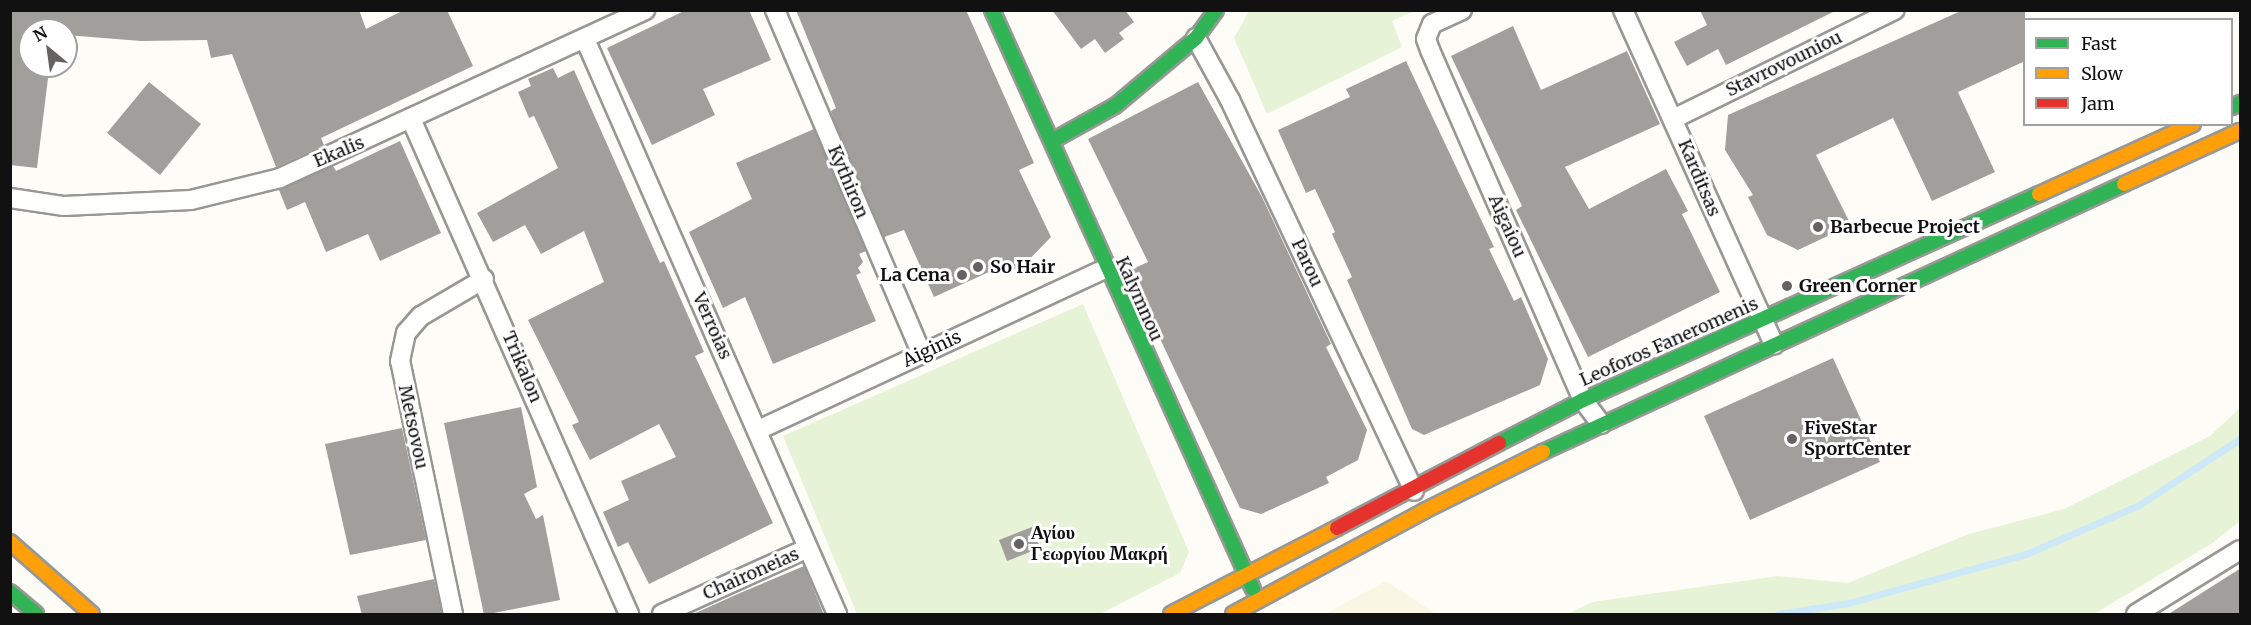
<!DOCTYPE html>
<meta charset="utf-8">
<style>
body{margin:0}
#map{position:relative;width:2251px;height:625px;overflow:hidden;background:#fdfcf7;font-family:Merriweather,serif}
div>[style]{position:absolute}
.farmland>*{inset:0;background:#f9f7e4}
.green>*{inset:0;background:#e7f3d7}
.stream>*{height:7px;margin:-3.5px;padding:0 3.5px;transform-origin:3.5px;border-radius:3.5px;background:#cde8f7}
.building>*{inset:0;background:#a19f9c}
.roads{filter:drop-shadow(2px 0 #979795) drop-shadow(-2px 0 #979795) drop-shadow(0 2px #979795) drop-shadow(0 -2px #979795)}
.street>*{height:18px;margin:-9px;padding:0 9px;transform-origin:9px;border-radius:9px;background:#fffffe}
.fast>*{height:14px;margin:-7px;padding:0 7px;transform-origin:7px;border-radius:7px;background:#30b455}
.slow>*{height:14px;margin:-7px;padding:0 7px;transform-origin:7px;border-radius:7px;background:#ff9f0a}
.jam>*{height:14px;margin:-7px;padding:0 7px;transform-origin:7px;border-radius:7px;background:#e5322d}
.dots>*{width:16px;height:16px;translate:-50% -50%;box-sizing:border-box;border:3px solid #fff;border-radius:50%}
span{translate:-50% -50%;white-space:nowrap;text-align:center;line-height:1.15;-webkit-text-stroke:6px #fff;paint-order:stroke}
.street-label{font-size:18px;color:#111}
.poi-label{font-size:18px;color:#111;font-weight:700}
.left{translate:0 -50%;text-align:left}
.right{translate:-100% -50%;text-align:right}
.frame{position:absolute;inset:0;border:12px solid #111;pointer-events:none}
.legend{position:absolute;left:2023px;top:18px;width:210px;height:108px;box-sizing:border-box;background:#fff;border:2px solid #a0a0a0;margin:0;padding:8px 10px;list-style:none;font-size:18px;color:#111}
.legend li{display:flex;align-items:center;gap:12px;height:30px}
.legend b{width:30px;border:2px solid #a0a0a0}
.north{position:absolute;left:18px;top:18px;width:60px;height:60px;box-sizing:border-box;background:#fff;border:2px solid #a0a0a0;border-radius:50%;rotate:331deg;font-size:16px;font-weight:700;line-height:24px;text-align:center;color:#111}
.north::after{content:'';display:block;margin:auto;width:21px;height:27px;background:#646362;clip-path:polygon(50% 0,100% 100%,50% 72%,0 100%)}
</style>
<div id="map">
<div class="farmland">
<i style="clip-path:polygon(1386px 581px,1436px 614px,1325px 614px)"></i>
</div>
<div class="green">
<i style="clip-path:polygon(1249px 11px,1249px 10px,1414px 11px,1392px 21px,1402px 47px,1267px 114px,1234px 38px)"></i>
<i style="clip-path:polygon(1083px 304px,1189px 552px,1180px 573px,1100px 614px,857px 614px,783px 436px)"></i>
<i style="clip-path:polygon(2240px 408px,2240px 521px,2211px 544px,2094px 614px,1568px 614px,1592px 602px,1778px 576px,1848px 583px,1969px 534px,2064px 509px,2210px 436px)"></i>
</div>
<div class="stream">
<i style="left:1778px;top:614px;width:71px;rotate:-8.9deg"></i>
<i style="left:1848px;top:603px;width:185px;rotate:-15.4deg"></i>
<i style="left:2026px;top:554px;width:123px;rotate:-23.4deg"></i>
<i style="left:2139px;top:505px;width:121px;rotate:-33.2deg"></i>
</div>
<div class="building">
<i style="clip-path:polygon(10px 10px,359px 10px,366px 29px,404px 10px,447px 10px,473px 66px,321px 138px,324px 145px,276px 167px,232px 54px,211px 58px,207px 40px,141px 41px,66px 35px,66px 30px,30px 30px,30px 68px,49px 70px,37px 168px,10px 165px)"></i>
<i style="clip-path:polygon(686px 10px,749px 10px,771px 60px,703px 89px,715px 115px,652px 145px,607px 48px)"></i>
<i style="clip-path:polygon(796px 10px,966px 10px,1034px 163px,1019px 170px,1051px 237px,1016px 273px,1011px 262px,934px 297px,904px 230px,884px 237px,834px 120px,831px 111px,836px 108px)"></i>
<i style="clip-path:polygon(1052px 10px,1125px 10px,1134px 22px,1119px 33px,1124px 39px,1105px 53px,1095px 39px,1081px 49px)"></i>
<i style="clip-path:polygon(1700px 10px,1837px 10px,1726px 65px,1718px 49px,1687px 66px,1674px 42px,1707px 25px)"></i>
<i style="clip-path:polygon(1963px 10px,2025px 10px,2025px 61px,1958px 92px,1995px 172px,1932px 201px,1893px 118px,1816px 155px,1851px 225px,1798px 250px,1767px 235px,1748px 197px,1753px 195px,1725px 150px,1728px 115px)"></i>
<i style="clip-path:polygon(1513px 26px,1541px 90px,1627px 51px,1660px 124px,1565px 167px,1589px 209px,1666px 169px,1688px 211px,1682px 214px,1720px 292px,1588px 357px,1516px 210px,1522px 206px,1451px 56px)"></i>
<i style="clip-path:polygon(1406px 61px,1494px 247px,1489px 249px,1514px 301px,1521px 297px,1548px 359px,1540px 385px,1424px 435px,1412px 429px,1347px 280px,1352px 277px,1332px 234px,1335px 232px,1315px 189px,1306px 193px,1278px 130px,1350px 97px,1346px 89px)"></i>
<i style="clip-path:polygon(553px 68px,558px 78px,574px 70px,660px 263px,664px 261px,704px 352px,695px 356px,773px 523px,649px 584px,628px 542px,618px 547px,603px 512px,629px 500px,621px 481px,676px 457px,659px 424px,590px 460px,572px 425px,579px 422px,528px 320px,604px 282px,584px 231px,541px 254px,525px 225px,493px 242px,477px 213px,558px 168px,534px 116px,529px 118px,518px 92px,531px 86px,528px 79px)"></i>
<i style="clip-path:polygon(149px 82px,201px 124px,160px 175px,107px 133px)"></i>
<i style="clip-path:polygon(1198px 82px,1262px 197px,1331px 344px,1326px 347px,1367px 430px,1358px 460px,1326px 477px,1329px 483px,1261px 514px,1240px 508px,1128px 271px,1148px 262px,1088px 139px)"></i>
<i style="clip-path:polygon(814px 129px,866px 251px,859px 254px,863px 262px,858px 268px,861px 273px,856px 275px,876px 321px,773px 364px,745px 297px,723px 308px,689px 232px,752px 199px,736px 163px)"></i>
<i style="clip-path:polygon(400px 141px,441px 233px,380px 261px,368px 234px,326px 252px,305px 202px,287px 210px,279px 190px,333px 166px,336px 171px)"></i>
<i style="clip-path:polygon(1833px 358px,1880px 462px,1750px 520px,1704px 416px)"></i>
<i style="clip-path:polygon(521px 407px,537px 487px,524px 494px,536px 519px,543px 515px,560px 600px,484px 615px,444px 423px)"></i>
<i style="clip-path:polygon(402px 428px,426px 540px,350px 555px,325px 444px)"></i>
<i style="clip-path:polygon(1032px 527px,1040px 548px,1007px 561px,999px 540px)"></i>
<i style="clip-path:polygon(804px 566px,824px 615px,691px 615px,740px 593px)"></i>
<i style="clip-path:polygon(2241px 568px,2241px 615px,2167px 615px)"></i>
<i style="clip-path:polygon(434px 579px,442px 615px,362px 615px,357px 596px)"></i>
</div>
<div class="roads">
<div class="street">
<i style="left:775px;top:10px;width:374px;rotate:66.9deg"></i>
<i style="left:1462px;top:10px;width:33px;rotate:155deg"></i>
<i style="left:1432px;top:24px;width:16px;rotate:112deg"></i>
<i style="left:1426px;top:39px;width:12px;rotate:70deg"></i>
<i style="left:1430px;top:50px;width:382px;rotate:66.4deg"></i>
<i style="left:1583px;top:400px;width:30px;rotate:53deg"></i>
<i style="left:1623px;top:10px;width:367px;rotate:65.7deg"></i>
<i style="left:1196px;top:38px;width:71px;rotate:61.3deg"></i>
<i style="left:1230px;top:100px;width:432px;rotate:64.8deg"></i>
<i style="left:585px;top:39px;width:628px;rotate:66.33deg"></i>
<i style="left:1673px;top:119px;width:247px;rotate:-26.2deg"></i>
<i style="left:412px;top:121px;width:539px;rotate:66.24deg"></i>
<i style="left:10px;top:198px;width:55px;rotate:8.4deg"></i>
<i style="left:64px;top:206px;width:127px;rotate:-2.7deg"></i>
<i style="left:191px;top:200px;width:92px;rotate:-13.9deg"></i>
<i style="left:280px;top:178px;width:402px;rotate:-24.7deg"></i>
<i style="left:758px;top:430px;width:383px;rotate:-24.9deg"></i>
<i style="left:453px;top:614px;width:258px;rotate:-101.8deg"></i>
<i style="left:400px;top:361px;width:29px;rotate:-78deg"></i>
<i style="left:406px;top:333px;width:23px;rotate:-49deg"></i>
<i style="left:421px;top:316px;width:73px;rotate:-30.4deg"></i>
<i style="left:662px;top:614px;width:160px;rotate:-24.3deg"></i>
<i style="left:2136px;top:614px;width:122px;rotate:-31.6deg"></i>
</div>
<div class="fast">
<i style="left:992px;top:10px;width:635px;rotate:65.74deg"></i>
<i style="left:2232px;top:107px;width:9px;rotate:-27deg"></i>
<i style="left:1052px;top:141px;width:72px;rotate:-29.1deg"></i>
<i style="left:1115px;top:106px;width:106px;rotate:-40deg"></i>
<i style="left:1196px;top:38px;width:34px;rotate:-54deg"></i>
<i style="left:1499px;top:443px;width:94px;rotate:-27.1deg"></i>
<i style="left:1583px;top:400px;width:500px;rotate:-24.31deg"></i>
<i style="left:1543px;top:452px;width:640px;rotate:-24.76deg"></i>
<i style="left:10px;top:592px;width:34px;rotate:40deg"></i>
</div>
<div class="slow">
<i style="left:2124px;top:184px;width:128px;rotate:-24.6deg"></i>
<i style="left:2039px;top:194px;width:169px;rotate:-24.4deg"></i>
<i style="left:10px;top:542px;width:109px;rotate:41.3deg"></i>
<i style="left:1171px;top:614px;width:187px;rotate:-27.4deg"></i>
<i style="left:1233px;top:614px;width:217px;rotate:-28.3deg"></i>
<i style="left:1424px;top:511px;width:133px;rotate:-26.4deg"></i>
</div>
<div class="jam">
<i style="left:1337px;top:528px;width:183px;rotate:-27.7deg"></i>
</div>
</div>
<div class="dots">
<i style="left:1818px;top:227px;background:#646362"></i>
<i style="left:978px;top:267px;background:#646362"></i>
<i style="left:962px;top:275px;background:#646362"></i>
<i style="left:1787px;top:286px;background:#646362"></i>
<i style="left:1792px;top:439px;background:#646362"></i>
<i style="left:1019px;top:544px;background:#646362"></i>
</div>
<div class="street-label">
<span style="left:1784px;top:64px;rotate:-26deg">Stavrovouniou</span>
<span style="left:339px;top:152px;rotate:-23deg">Ekalis</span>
<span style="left:1699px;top:178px;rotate:67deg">Karditsas</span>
<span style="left:848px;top:182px;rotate:67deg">Kythiron</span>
<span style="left:1507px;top:226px;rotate:66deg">Aigaiou</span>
<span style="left:1307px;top:263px;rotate:65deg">Parou</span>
<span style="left:1139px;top:299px;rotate:66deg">Kalymnou</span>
<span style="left:712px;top:326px;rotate:66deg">Verroias</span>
<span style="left:1669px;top:342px;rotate:-24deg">Leoforos Faneromenis</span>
<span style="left:932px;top:349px;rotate:-25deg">Aiginis</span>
<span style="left:522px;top:367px;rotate:67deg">Trikalon</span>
<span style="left:413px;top:427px;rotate:78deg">Metsovou</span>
<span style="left:751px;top:574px;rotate:-24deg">Chaironeias</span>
</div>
<div class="poi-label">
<span class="left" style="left:1830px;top:227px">Barbecue Project</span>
<span class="left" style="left:990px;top:267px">So Hair</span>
<span class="right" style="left:950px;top:275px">La Cena</span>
<span class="left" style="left:1799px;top:286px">Green Corner</span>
<span class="left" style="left:1804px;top:439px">FiveStar<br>SportCenter</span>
<span class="left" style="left:1031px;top:544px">Αγίου<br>Γεωργίου Μακρή</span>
</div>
<div class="frame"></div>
<ul class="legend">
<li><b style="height:8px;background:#30b455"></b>Fast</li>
<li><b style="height:8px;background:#ff9f0a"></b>Slow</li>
<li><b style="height:8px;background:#e5322d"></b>Jam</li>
</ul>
<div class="north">N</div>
</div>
